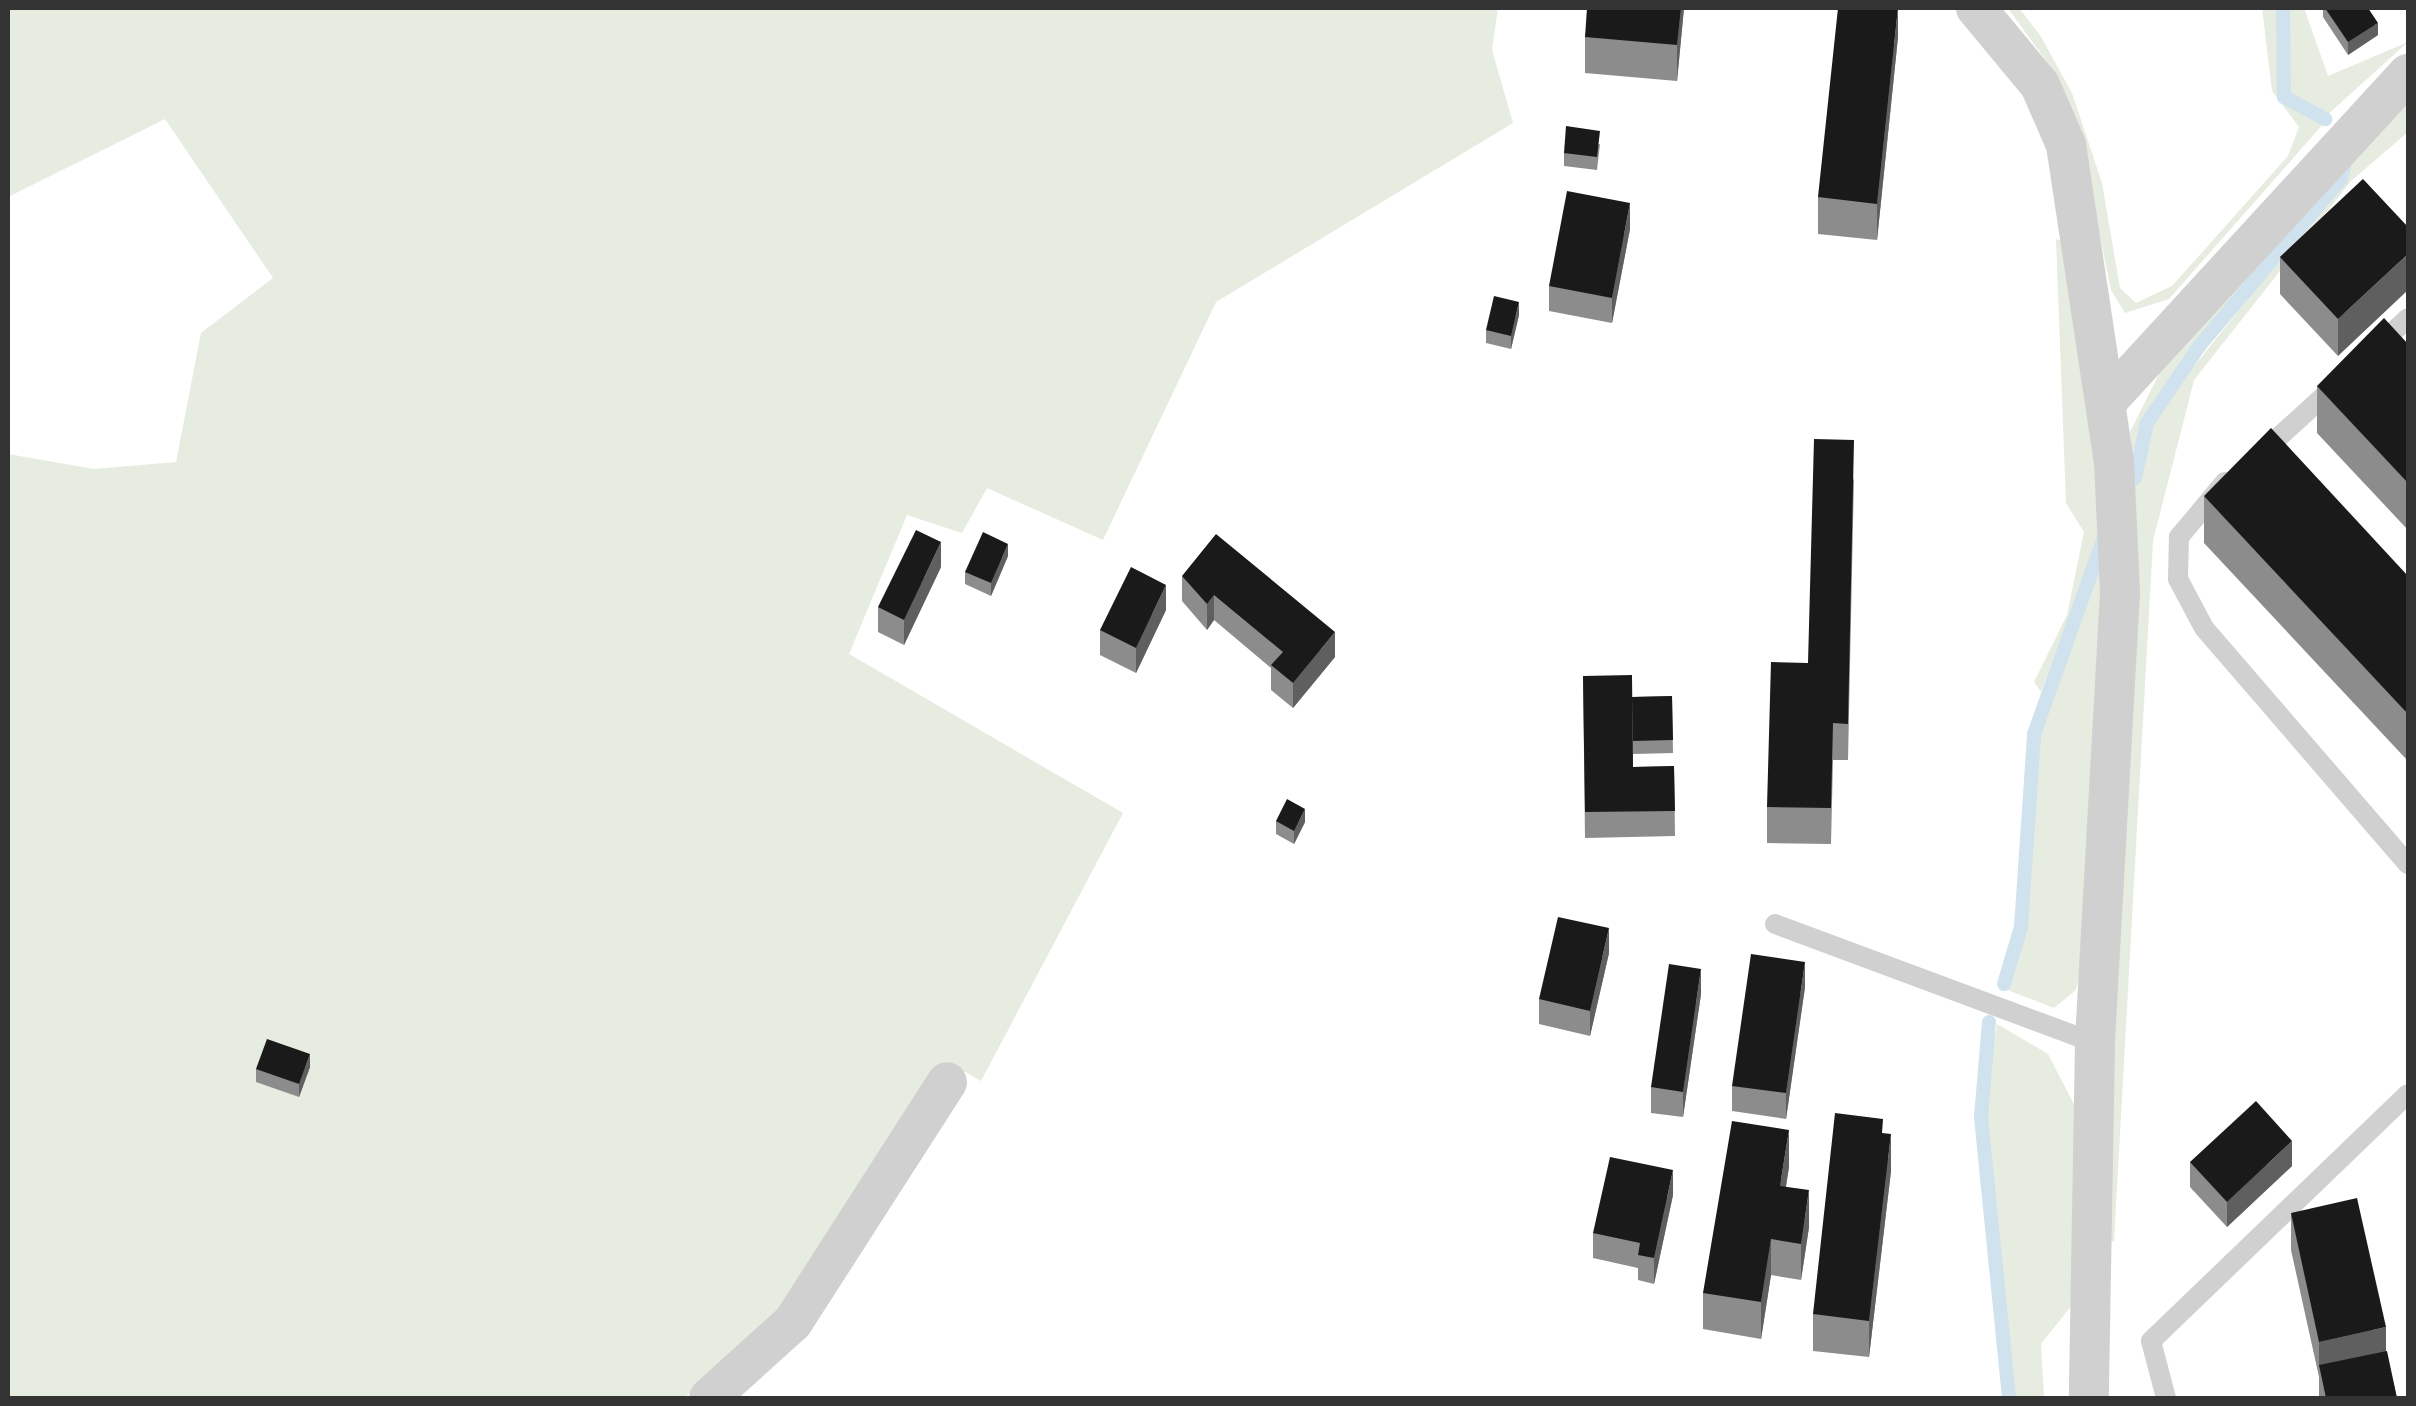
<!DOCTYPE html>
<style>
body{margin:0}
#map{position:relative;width:2416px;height:1406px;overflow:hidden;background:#fff;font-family:Lato,sans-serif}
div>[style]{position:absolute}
.green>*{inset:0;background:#e6ecdf}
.stream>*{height:14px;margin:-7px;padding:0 7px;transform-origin:7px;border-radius:7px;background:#cfe2ee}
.lane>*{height:20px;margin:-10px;padding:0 10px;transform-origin:10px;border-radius:10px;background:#d0d0d0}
.street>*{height:40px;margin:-20px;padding:0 20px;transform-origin:20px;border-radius:20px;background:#d0d0d0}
.wall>*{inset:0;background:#8c8c8c}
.shaded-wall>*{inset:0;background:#5f5f5f}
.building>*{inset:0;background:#1a1a1a}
span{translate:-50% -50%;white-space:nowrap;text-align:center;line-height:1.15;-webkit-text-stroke:10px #fff;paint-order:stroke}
.frame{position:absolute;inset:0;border:10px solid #333;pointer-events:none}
</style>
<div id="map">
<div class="green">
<i style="clip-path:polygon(8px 8px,1498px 8px,1492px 50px,1513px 123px,1216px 302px,1103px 540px,987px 488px,962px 533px,907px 515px,849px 654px,1123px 813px,981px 1081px,948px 1062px,781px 1313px,684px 1398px,8px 1398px,8px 454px,94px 469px,176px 462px,201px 333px,273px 278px,165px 119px,8px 197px)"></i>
<i style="clip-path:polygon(2008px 8px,2019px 8px,2040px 35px,2072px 93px,2102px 183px,2120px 288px,2136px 303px,2172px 286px,2288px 156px,2299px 127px,2272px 91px,2262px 8px,2279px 8px,2280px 98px,2324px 123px,2169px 299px,2125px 313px,2111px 290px,2079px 133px,2054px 72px)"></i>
<i style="clip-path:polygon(2286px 8px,2304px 8px,2328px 76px,2408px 42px,2326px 116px,2287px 95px)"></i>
<i style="clip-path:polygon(2408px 85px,2408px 132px,2351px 181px,2194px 380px,2153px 541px,2114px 1242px,2103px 1238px,2137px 632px,2135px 487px,2148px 424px,2342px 181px,2348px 150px,2338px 180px,2198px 344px,2145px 422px,2134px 478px,2130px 432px,2180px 332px,2340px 149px)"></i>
<i style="clip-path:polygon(2056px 239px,2076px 245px,2108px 514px,2041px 692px,2034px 682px,2067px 615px,2084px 532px,2066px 503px)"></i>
<i style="clip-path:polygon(2108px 537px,2083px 961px,2076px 990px,2054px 1008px,2005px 989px,2024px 930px,2037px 731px)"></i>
<i style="clip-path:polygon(1997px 1024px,2048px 1054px,2082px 1120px,2073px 1304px,2041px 1344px,2044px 1398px,2013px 1398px,1984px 1107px)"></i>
</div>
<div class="stream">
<i style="left:2283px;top:8px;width:89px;rotate:89.4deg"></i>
<i style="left:2284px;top:97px;width:47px;rotate:28.2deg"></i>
<i style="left:2135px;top:478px;width:56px;rotate:-77.7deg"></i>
<i style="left:2147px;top:423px;width:94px;rotate:-55.8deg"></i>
<i style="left:2200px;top:345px;width:218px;rotate:-49.7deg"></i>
<i style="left:2341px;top:179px;width:18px;rotate:-77deg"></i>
<i style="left:2004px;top:984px;width:59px;rotate:-73.4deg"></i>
<i style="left:2021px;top:927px;width:193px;rotate:-86.1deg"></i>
<i style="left:2034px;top:734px;width:211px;rotate:-70.4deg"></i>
<i style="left:1989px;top:1022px;width:95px;rotate:94.8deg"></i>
<i style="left:1981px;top:1117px;width:282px;rotate:84.3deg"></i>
</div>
<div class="lane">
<i style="left:2377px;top:347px;width:42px;rotate:-43.1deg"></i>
<i style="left:2259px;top:455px;width:107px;rotate:-42.3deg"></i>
<i style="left:2225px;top:482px;width:72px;rotate:129.9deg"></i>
<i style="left:2179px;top:537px;width:42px;rotate:91.4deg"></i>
<i style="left:2178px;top:579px;width:55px;rotate:62deg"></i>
<i style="left:2204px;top:628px;width:312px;rotate:49.2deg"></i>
<i style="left:1775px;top:924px;width:341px;rotate:20.4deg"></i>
<i style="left:2166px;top:1398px;width:59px;rotate:-104.7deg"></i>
<i style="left:2151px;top:1341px;width:356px;rotate:-43.9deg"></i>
</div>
<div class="street">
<i style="left:1976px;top:8px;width:100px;rotate:50.3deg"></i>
<i style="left:2040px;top:85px;width:65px;rotate:66.6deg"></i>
<i style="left:2066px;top:145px;width:320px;rotate:81.4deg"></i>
<i style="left:2114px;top:461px;width:132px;rotate:87.4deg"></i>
<i style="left:2120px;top:593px;width:451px;rotate:93.2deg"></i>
<i style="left:2095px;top:1043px;width:355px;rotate:91deg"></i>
<i style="left:2109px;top:399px;width:442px;rotate:-47.4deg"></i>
<i style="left:709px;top:1398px;width:113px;rotate:-42.1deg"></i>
<i style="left:793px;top:1322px;width:285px;rotate:-57.3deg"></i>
</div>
<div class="wall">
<i style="clip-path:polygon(1684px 8px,1677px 81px,1585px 73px,1585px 37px)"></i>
<i style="clip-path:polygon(2323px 8px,2368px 8px,2378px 35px,2348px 55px,2323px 17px)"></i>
<i style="clip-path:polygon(1898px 37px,1877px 240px,1818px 234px,1818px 197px)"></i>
<i style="clip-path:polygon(1600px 144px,1597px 170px,1564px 166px,1564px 153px)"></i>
<i style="clip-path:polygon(2363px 179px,2338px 356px,2280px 294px,2280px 257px)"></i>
<i style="clip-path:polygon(1630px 229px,1612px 323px,1549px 311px,1549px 286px)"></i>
<i style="clip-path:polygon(1519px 315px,1511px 349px,1486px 343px,1486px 330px)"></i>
<i style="clip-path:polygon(2408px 344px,2408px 530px,2317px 433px,2317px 386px)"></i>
<i style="clip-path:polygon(1854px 477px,1848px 760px,1833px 760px,1831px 844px,1767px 843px,1767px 807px,1808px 663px)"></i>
<i style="clip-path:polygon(2204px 496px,2408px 576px,2408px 761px,2204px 543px)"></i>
<i style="clip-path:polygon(1008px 556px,991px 596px,965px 584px,965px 572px)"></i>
<i style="clip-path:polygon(941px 567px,904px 645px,878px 632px,878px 607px)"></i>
<i style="clip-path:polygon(1182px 576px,1335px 657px,1293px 708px,1271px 690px,1271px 668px,1214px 620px,1207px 630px,1182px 601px)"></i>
<i style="clip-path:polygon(1166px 610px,1136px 673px,1100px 655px,1100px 630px)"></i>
<i style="clip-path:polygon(1583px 676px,1632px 697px,1672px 696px,1673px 753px,1633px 754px,1633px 767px,1674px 766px,1675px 836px,1585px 838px)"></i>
<i style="clip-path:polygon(1276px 821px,1305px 822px,1294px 844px,1276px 834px)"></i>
<i style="clip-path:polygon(1609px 953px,1590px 1036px,1539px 1024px,1539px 999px)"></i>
<i style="clip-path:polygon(1805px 987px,1786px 1119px,1732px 1111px,1732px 1086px)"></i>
<i style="clip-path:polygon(1701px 994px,1683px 1117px,1651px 1113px,1651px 1087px)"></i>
<i style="clip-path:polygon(310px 1067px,299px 1097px,256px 1082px,256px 1069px)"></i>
<i style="clip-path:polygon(1883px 1133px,1891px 1171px,1869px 1357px,1813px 1351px,1813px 1314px)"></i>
<i style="clip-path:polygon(2190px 1162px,2292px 1166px,2227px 1227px,2190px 1187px)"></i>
<i style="clip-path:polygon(1789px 1167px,1786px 1187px,1809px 1227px,1801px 1280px,1771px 1275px,1761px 1339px,1703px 1329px,1703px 1293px)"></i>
<i style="clip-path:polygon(1673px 1195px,1654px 1284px,1638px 1280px,1638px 1268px,1593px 1258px,1593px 1233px)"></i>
<i style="clip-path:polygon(2291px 1213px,2386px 1351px,2397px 1398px,2319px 1398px,2319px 1377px,2291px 1250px)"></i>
</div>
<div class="shaded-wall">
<i style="clip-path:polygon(1681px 8px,1684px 8px,1677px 81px,1677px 45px)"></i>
<i style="clip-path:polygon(1898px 8px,1898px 37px,1877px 240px,1877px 204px)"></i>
<i style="clip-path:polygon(2378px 23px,2378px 35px,2348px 55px,2348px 42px)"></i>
<i style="clip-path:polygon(1630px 203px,1630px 229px,1612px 323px,1612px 298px)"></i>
<i style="clip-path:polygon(2408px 254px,2408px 290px,2338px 356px,2338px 319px)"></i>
<i style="clip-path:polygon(1519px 302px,1519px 315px,1511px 349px,1511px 336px)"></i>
<i style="clip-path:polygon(941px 542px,941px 567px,904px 645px,904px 620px)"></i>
<i style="clip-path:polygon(1008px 544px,1008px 556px,991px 596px,991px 583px)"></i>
<i style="clip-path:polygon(1166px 585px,1166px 610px,1136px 673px,1136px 648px)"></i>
<i style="clip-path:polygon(1214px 595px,1214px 620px,1207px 630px,1207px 604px)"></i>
<i style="clip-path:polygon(1335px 632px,1335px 657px,1293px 708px,1293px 683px)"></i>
<i style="clip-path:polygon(1305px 809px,1305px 822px,1294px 844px,1294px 831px)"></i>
<i style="clip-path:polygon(1609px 928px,1609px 953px,1590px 1036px,1590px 1011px)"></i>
<i style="clip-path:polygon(1805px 962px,1805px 987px,1786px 1119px,1786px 1093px)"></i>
<i style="clip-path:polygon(1701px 969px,1701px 994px,1683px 1117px,1683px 1092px)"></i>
<i style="clip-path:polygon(310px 1054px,310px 1067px,299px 1097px,299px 1084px)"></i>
<i style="clip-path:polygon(1789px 1130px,1789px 1167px,1780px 1222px,1780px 1186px)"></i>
<i style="clip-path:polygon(1891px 1134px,1891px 1171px,1869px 1357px,1869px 1321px)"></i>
<i style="clip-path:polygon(2292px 1141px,2292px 1166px,2227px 1227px,2227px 1202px)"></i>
<i style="clip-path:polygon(1673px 1170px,1673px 1195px,1654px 1284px,1654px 1258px)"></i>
<i style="clip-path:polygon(1809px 1190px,1809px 1227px,1801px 1280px,1801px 1244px)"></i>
<i style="clip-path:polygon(1771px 1239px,1771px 1275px,1761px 1339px,1761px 1302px)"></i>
<i style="clip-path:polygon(2386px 1327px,2386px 1364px,2319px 1367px,2319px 1342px)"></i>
</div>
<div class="building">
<i style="clip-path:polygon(1587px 8px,1681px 8px,1677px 45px,1585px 37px)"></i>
<i style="clip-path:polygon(1838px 8px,1898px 8px,1877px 204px,1818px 197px)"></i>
<i style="clip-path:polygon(2325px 8px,2368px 8px,2378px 23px,2348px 42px)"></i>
<i style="clip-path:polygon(1566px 126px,1600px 131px,1597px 157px,1564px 153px)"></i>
<i style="clip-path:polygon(2363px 179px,2408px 227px,2408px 254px,2338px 319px,2280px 257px)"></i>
<i style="clip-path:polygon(1567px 191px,1630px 203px,1612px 298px,1549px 286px)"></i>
<i style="clip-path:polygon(1494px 296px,1519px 302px,1511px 336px,1486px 330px)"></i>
<i style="clip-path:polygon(2384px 318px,2408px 344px,2408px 483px,2317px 386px)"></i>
<i style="clip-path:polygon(2271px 428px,2408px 576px,2408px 714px,2204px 496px)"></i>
<i style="clip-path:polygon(1814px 439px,1854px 440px,1848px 724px,1833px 723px,1831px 808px,1767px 807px,1771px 662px,1808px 663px)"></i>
<i style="clip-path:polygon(916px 530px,941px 542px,904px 620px,878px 607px)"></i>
<i style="clip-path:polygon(983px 532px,1008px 544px,991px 583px,965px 572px)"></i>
<i style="clip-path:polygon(1216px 534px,1335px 632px,1293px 683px,1271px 665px,1283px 652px,1214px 595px,1207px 604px,1182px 576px)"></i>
<i style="clip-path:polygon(1131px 567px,1166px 585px,1136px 648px,1100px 630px)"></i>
<i style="clip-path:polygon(1632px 675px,1633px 767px,1674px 766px,1675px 811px,1585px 812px,1583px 676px)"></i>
<i style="clip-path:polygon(1672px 696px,1673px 740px,1633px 741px,1632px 697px)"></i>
<i style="clip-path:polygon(1287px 799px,1305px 809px,1294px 831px,1276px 821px)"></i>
<i style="clip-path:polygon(1558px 917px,1609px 928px,1590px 1011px,1539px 999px)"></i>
<i style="clip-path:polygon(1751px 954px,1805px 962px,1786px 1093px,1732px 1086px)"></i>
<i style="clip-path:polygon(1669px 964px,1701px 969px,1683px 1092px,1651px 1087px)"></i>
<i style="clip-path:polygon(267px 1039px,310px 1054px,299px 1084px,256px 1069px)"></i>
<i style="clip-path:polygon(2256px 1101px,2292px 1141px,2227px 1202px,2190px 1162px)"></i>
<i style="clip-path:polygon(1835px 1113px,1883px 1119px,1882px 1133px,1891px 1134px,1869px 1321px,1813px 1314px)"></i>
<i style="clip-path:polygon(1732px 1121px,1789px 1130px,1780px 1186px,1809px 1190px,1801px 1244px,1771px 1239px,1761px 1302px,1703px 1293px)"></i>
<i style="clip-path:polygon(1610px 1157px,1673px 1170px,1654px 1258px,1638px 1255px,1640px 1243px,1593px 1233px)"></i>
<i style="clip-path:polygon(2357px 1198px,2386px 1327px,2319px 1342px,2291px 1213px)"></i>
<i style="clip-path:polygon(2387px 1351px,2397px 1398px,2326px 1398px,2319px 1365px)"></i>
</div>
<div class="frame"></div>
</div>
